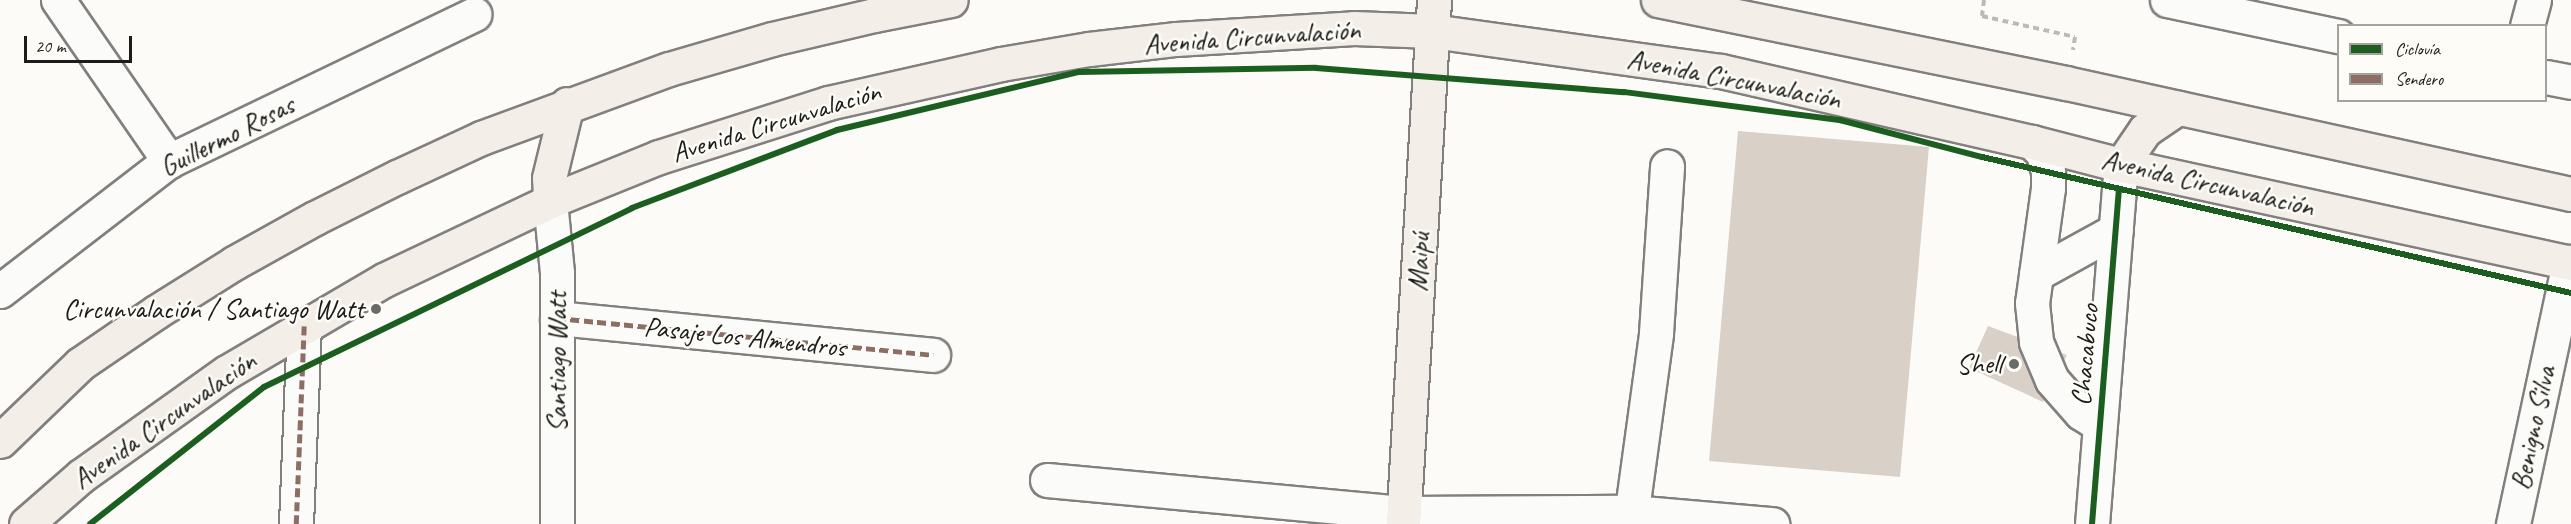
<!DOCTYPE html>
<meta charset="utf-8">
<style>
body{margin:0}
#map{position:relative;width:2571px;height:524px;overflow:hidden;background:#fcfbf8;font-family:Caveat,sans-serif}
div>[style]{position:absolute}
.building>*{inset:0;background:#d9d1c8}
.path>*{height:4px;margin-top:-2px;transform-origin:0;background:repeating-linear-gradient(90deg,#bbbab8 0 6px,transparent 0 10.5px)}
.roads{filter:drop-shadow(2px 0 #81807f) drop-shadow(-2px 0 #81807f) drop-shadow(0 2px #81807f) drop-shadow(0 -2px #81807f)}
.minor>*{height:33px;margin:-16.5px;padding:0 16.5px;transform-origin:16.5px;border-radius:16.5px;background:#fbfbf9}
.major>*{height:33px;margin:-16.5px;padding:0 16.5px;transform-origin:16.5px;border-radius:16.5px;background:#f3eee8}
.quiet>*{height:4.5px;margin-top:-2.25px;transform-origin:0;background:repeating-linear-gradient(90deg,#8d6e63 0 9px,transparent 0 13.5px)}
.cycleway>*{height:6px;margin:-3px;padding:0 3px;transform-origin:3px;border-radius:3px;background:#1b5e20}
.dots>*{width:16px;height:16px;translate:-50% -50%;box-sizing:border-box;border:3px solid #fdfcf7;border-radius:50%}
span{translate:-50% -50%;white-space:nowrap;text-align:center;line-height:1.15;-webkit-text-stroke:5px #fdfcf7;paint-order:stroke}
.street-label{font-size:28px;color:#1c1c1c}
.poi-label{font-size:28px;color:#1c1c1c}
.right{translate:-100% -50%;text-align:right}
.legend{position:absolute;left:2337px;top:24px;width:210px;height:78px;box-sizing:border-box;background:#fdfcf7;border:2px solid #a3a29f;margin:0;padding:8px 10px;list-style:none;font-size:18px;color:#1c1c1c}
.legend li{display:flex;align-items:center;gap:12px;height:30px}
.legend b{width:30px;border:2px solid #a3a29f}
.scale{position:absolute;left:24px;top:36px;width:108px;height:27px;box-sizing:border-box;border:3px solid #1c1c1c;border-top:0;padding-left:8px;font-size:18px;line-height:21px;white-space:nowrap;color:#1c1c1c;-webkit-text-stroke:4px #fdfcf7;paint-order:stroke}
</style>
<div id="map">
<div class="building">
<i style="clip-path:polygon(1738px 131px,1929px 147px,1900px 477px,1709px 461px)"></i>
<i style="clip-path:polygon(1988px 326px,2067px 355px,2043px 402px,1969px 368px)"></i>
</div>
<div class="path">
<i style="left:1984px;top:0;width:16px;rotate:97deg"></i>
<i style="left:1982px;top:16px;width:95px;rotate:12.7deg"></i>
<i style="left:2075px;top:37px;width:13px;rotate:99deg"></i>
</div>
<div class="roads">
<div class="minor">
<i style="left:58px;top:0;width:196px;rotate:55.4deg"></i>
<i style="left:2167px;top:0;width:175px;rotate:11.9deg"></i>
<i style="left:2527px;top:26px;width:27px;rotate:-75deg"></i>
<i style="left:2546px;top:77px;width:25px;rotate:11deg"></i>
<i style="left:2032px;top:142px;width:16px;rotate:45deg"></i>
<i style="left:2043px;top:153px;width:20px;rotate:75deg"></i>
<i style="left:2048px;top:172px;width:16px;rotate:90deg"></i>
<i style="left:2048px;top:188px;width:116px;rotate:97.9deg"></i>
<i style="left:2032px;top:303px;width:39px;rotate:84deg"></i>
<i style="left:2036px;top:342px;width:41px;rotate:67.2deg"></i>
<i style="left:2052px;top:380px;width:44px;rotate:48.7deg"></i>
<i style="left:2081px;top:413px;width:22px;rotate:32deg"></i>
<i style="left:550px;top:201px;width:72px;rotate:84.4deg"></i>
<i style="left:557px;top:273px;width:251px;rotate:90deg"></i>
<i style="left:2036px;top:274px;width:91px;rotate:-28.8deg"></i>
<i style="left:0;top:291px;width:213px;rotate:-37.6deg"></i>
<i style="left:169px;top:161px;width:339px;rotate:-25.7deg"></i>
<i style="left:557px;top:318px;width:378px;rotate:5.6deg"></i>
<i style="left:1047px;top:480px;width:359px;rotate:5.3deg"></i>
<i style="left:1404px;top:513px;width:227px;rotate:-0.3deg"></i>
<i style="left:1631px;top:512px;width:142px;rotate:4.9deg"></i>
<i style="left:296px;top:524px;width:199px;rotate:-87.7deg"></i>
<i style="left:1630px;top:524px;width:193px;rotate:-82.2deg"></i>
<i style="left:1656px;top:333px;width:167px;rotate:-86.2deg"></i>
<i style="left:2092px;top:524px;width:360px;rotate:-85.4deg"></i>
<i style="left:2513px;top:524px;width:268px;rotate:-77.9deg"></i>
</div>
<div class="major">
<i style="left:1658px;top:0;width:416px;rotate:11.5deg"></i>
<i style="left:2066px;top:83px;width:517px;rotate:12.4deg"></i>
<i style="left:2121px;top:165px;width:42px;rotate:-55.6deg"></i>
<i style="left:2145px;top:130px;width:40px;rotate:-34deg"></i>
<i style="left:550px;top:201px;width:23px;rotate:-92deg"></i>
<i style="left:549px;top:178px;width:76px;rotate:-76.3deg"></i>
<i style="left:0;top:441px;width:111px;rotate:-43.9deg"></i>
<i style="left:80px;top:364px;width:92px;rotate:-34.4deg"></i>
<i style="left:156px;top:312px;width:92px;rotate:-32.1deg"></i>
<i style="left:234px;top:263px;width:93px;rotate:-29.1deg"></i>
<i style="left:315px;top:218px;width:92px;rotate:-26.6deg"></i>
<i style="left:397px;top:177px;width:93px;rotate:-24.9deg"></i>
<i style="left:481px;top:138px;width:200px;rotate:-20.2deg"></i>
<i style="left:669px;top:69px;width:107px;rotate:-16.2deg"></i>
<i style="left:772px;top:39px;width:105px;rotate:-13.2deg"></i>
<i style="left:874px;top:15px;width:78px;rotate:-11deg"></i>
<i style="left:26px;top:524px;width:73px;rotate:-41.1deg"></i>
<i style="left:81px;top:476px;width:179px;rotate:-35.5deg"></i>
<i style="left:227px;top:372px;width:182px;rotate:-30.4deg"></i>
<i style="left:384px;top:280px;width:184px;rotate:-25.4deg"></i>
<i style="left:550px;top:201px;width:118px;rotate:-22deg"></i>
<i style="left:659px;top:157px;width:177px;rotate:-17.7deg"></i>
<i style="left:828px;top:103px;width:177px;rotate:-12.7deg"></i>
<i style="left:1001px;top:64px;width:89px;rotate:-9.7deg"></i>
<i style="left:1089px;top:49px;width:88px;rotate:-6.6deg"></i>
<i style="left:1176px;top:39px;width:178px;rotate:-3.5deg"></i>
<i style="left:1354px;top:28px;width:78px;rotate:2.2deg"></i>
<i style="left:1432px;top:31px;width:292px;rotate:7.9deg"></i>
<i style="left:1721px;top:71px;width:319px;rotate:12.9deg"></i>
<i style="left:2032px;top:142px;width:92px;rotate:14.5deg"></i>
<i style="left:2121px;top:165px;width:461px;rotate:12.3deg"></i>
<i style="left:1403px;top:524px;width:525px;rotate:-86.61deg"></i>
</div>
</div>
<div class="quiet">
<i style="left:557px;top:318px;width:378px;rotate:5.6deg"></i>
<i style="left:296px;top:524px;width:199px;rotate:-87.7deg"></i>
</div>
<div class="cycleway">
<i style="left:90px;top:524px;width:221px;rotate:-38.2deg"></i>
<i style="left:264px;top:387px;width:409px;rotate:-25.9deg"></i>
<i style="left:632px;top:208px;width:219px;rotate:-20.8deg"></i>
<i style="left:837px;top:130px;width:249px;rotate:-13.5deg"></i>
<i style="left:1079px;top:72px;width:237px;rotate:-1deg"></i>
<i style="left:1316px;top:68px;width:309px;rotate:4.5deg"></i>
<i style="left:1624px;top:92px;width:218px;rotate:7.4deg"></i>
<i style="left:1840px;top:120px;width:147px;rotate:14.6deg"></i>
<i style="left:1982px;top:157px;width:604px;rotate:13deg"></i>
<i style="left:2092px;top:524px;width:336px;rotate:-85.4deg"></i>
</div>
<div class="dots">
<i style="left:376px;top:309px;background:#6a6a69"></i>
<i style="left:2014px;top:364px;background:#6a6a69"></i>
</div>
<div class="street-label">
<span style="left:1252px;top:37px;rotate:-4deg">Avenida Circunvalación</span>
<span style="left:1734px;top:79px;rotate:11deg">Avenida Circunvalación</span>
<span style="left:776px;top:122px;rotate:-17deg">Avenida Circunvalación</span>
<span style="left:227px;top:136px;rotate:-27deg">Guillermo Rosas</span>
<span style="left:2208px;top:183px;rotate:13deg">Avenida Circunvalación</span>
<span style="left:1419px;top:262px;rotate:-87deg">Maipú</span>
<span style="left:745px;top:337px;rotate:6deg">Pasaje Los Almendros</span>
<span style="left:2085px;top:355px;rotate:-85deg">Chacabuco</span>
<span style="left:557px;top:362px;rotate:-90deg">Santiago Watt</span>
<span style="left:164px;top:420px;rotate:-35deg">Avenida Circunvalación</span>
<span style="left:2533px;top:428px;rotate:-78deg">Benigno Silva</span>
</div>
<div class="poi-label">
<span class="right" style="left:364px;top:309px">Circunvalación / Santiago Watt</span>
<span class="right" style="left:2002px;top:364px">Shell</span>
</div>
<ul class="legend">
<li><b style="height:8px;background:#1b5e20"></b>Ciclovía</li>
<li><b style="height:8px;background:#8d6e63"></b>Sendero</li>
</ul>
<div class="scale">20 m</div>
</div>
